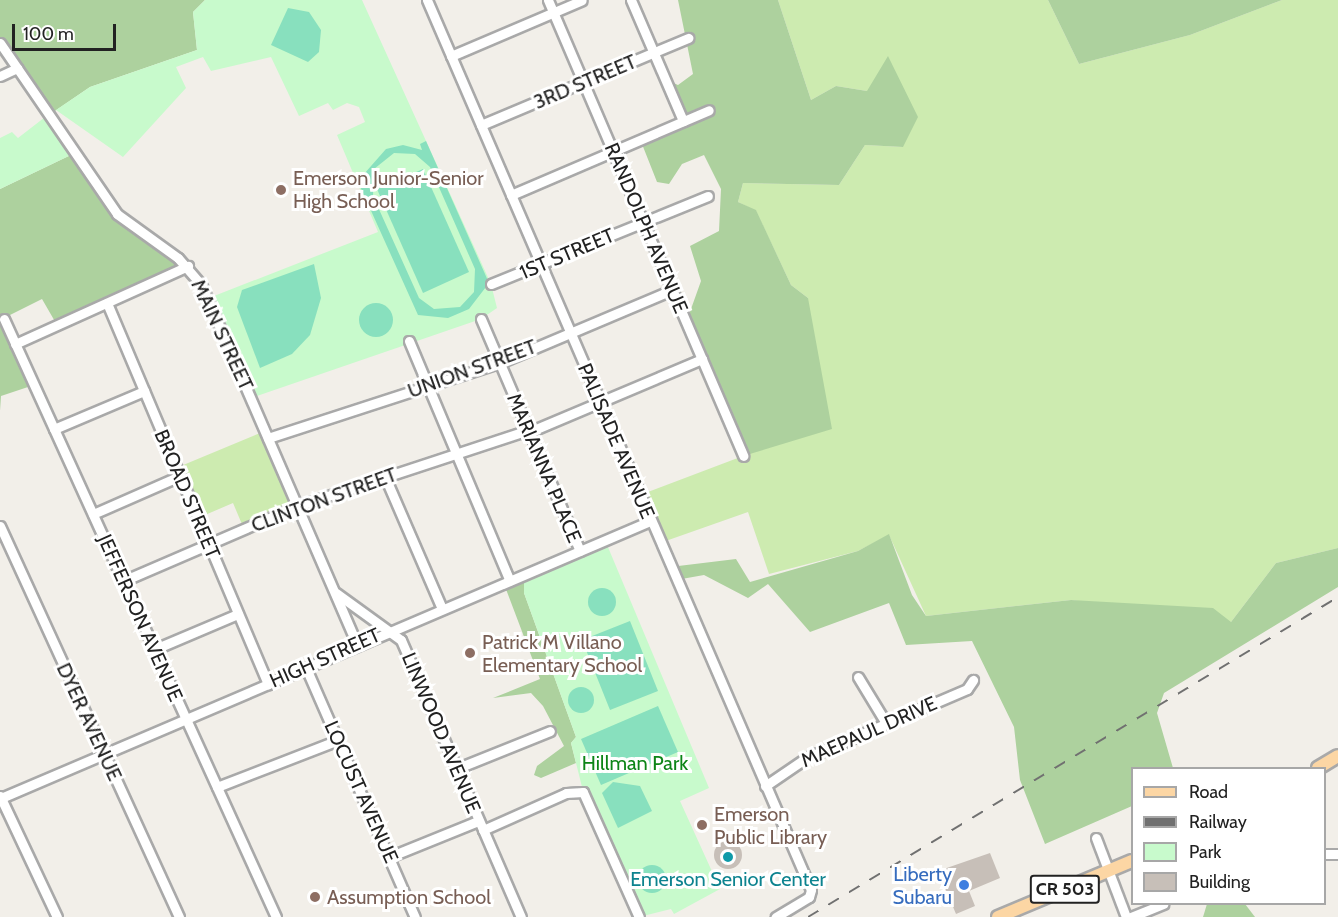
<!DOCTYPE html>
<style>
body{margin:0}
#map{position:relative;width:1338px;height:917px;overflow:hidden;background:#f2efe9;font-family:Cabin,sans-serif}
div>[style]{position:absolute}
.grass>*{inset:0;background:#cdebb0}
.forest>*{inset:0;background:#add19e}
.park>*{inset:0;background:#c8facc}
.pitch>*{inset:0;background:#88e0be}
.round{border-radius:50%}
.building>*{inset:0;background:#c7bfb8}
.roads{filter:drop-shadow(2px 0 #a9a9a9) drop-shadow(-2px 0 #a9a9a9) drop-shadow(0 2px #a9a9a9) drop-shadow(0 -2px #a9a9a9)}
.minor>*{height:9px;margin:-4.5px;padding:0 4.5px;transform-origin:4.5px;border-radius:4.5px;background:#fff}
.major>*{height:12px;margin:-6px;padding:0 6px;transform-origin:6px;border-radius:6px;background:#fcd6a4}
.rail>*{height:2px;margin-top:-1px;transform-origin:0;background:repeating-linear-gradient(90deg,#707070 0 12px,transparent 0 24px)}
.dots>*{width:16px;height:16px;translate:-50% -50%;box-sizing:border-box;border:3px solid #fff;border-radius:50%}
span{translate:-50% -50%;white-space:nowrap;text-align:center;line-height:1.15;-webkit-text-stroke:6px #fff;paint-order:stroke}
.shield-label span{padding:2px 4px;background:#fff;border:2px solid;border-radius:4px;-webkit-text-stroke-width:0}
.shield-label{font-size:18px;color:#222;font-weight:700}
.street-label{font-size:20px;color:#222}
.education-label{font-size:20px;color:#785e54}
.left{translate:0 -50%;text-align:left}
.park-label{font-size:20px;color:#0c8416}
.shop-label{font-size:20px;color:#366cbe}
.right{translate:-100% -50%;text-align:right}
.culture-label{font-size:20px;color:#0d838f}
.legend{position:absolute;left:1131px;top:767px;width:195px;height:138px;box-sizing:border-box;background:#fff;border:2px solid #a7a7a7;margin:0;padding:8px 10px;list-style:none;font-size:18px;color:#222}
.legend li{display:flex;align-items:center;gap:12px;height:30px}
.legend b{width:30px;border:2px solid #a7a7a7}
.scale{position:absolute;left:12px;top:24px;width:104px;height:27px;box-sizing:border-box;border:3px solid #222;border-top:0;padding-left:8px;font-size:18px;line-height:21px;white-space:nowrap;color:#222;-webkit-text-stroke:4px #fff;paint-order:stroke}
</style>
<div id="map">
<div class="grass">
<i style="clip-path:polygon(778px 0,1048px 0,1079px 64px,1190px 35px,1282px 0,1338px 0,1338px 548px,1276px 563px,1231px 622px,1071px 600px,926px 616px,889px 535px,858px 551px,769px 574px,748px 512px,660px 543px,640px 495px,743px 456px,808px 298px,791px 285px,756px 211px,738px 202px,743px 183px,839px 185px,865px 145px,903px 147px,867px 91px,836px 86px,811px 100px)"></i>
<i style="clip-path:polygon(265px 431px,297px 506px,244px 529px,233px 503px,198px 518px,176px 468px)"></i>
</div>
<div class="forest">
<i style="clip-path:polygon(0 0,205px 0,193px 12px,197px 50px,90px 87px,49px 115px,0 43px)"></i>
<i style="clip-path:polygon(678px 0,778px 0,811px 100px,836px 86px,867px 91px,888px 56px,918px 117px,903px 147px,865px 145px,839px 185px,743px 183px,738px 202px,756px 210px,791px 285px,808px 298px,832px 429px,743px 456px,686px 323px,701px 281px,690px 246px,719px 231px,721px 189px,704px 155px,682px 164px,669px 184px,657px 182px,640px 139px,683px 121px,664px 79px,678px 85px,693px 74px)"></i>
<i style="clip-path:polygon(1048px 0,1282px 0,1190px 35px,1079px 64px)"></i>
<i style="clip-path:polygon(75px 153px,117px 214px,188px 266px,57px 325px,42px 299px,4px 318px,34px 385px,1px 396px,0 411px,0 189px)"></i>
<i style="clip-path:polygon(889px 534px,912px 595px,926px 616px,1071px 600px,1213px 608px,1231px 622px,1276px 563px,1338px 548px,1338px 587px,1164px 693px,1157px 713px,1173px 768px,1132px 768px,1132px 806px,1045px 844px,1020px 780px,1014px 727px,972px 641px,906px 645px,889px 603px,810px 632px,768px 584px,748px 598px,704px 575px,676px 580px,670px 567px,736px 559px,750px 582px,858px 551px)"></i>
<i style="clip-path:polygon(524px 575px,524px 593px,576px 737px,571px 743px,576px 763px,541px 778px,534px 775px,537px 766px,564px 746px,543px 706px,531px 693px,493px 698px,540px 679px,504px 584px)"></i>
<i style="clip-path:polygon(1207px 904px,1245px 904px,1255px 917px,1203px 917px)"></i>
</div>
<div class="park">
<i style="clip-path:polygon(205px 0,362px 0,491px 284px,497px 308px,481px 319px,251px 398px,207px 293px,214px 296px,378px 232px,337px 135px,365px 122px,359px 107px,347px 103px,333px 110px,328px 103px,299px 116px,271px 57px,211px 71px,203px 57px,176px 67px,186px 88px,123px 157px,56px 110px,90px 87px,197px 50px,193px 12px)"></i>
<i style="clip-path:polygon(49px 114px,75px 153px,0 189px,0 138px,12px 132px,18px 138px)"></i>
<i style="clip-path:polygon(605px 540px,709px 788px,680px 801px,720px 889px,674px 914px,671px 909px,639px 917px,583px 791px,571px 743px,576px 737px,524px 593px,524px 575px)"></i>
</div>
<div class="pitch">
<i style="clip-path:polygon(288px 8px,309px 12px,321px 30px,319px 52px,308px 62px,271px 45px)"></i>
<i style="clip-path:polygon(evenodd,426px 141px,489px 283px,469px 309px,448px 318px,418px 315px,354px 173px,364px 174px,386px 149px,403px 145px,422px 150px,420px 144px,426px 141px,394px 153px,415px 154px,430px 167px,475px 269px,474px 292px,460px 307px,434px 309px,419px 298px,373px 196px,374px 169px,394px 153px)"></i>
<i style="clip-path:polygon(423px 169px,469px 272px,423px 293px,377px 189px)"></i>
<i style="clip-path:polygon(314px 264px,321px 298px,310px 335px,292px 354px,260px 368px,237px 307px,242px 290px)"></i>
<i class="round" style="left:359px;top:303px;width:34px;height:34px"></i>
<i class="round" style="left:588px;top:588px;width:28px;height:28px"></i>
<i style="clip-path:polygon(630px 621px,658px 691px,610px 710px,582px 640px)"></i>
<i class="round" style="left:568px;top:687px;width:26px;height:26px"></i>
<i style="clip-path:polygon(658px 706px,678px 752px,601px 785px,581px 739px)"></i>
<i style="clip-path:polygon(613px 782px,640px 786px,652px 811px,618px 828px,602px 793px)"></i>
<i class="round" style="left:638px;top:865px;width:28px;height:28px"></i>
</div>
<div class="building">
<i class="round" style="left:714px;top:841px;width:28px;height:28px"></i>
<i style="clip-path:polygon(990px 853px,1000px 878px,969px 891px,975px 906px,956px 914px,938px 871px)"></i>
</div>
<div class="roads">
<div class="minor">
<i style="left:427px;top:0;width:969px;rotate:66.66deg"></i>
<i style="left:811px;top:890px;width:7px;rotate:106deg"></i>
<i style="left:809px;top:897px;width:39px;rotate:149deg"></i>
<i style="left:548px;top:0;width:496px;rotate:66.8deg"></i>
<i style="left:631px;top:0;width:132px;rotate:66.7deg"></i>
<i style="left:0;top:43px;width:207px;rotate:55.6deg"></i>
<i style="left:117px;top:214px;width:75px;rotate:35.8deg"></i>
<i style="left:178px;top:258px;width:35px;rotate:49deg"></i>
<i style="left:201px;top:284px;width:392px;rotate:66.6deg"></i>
<i style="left:451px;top:56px;width:142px;rotate:-23.1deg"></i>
<i style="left:0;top:76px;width:19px;rotate:-25deg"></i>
<i style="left:481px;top:125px;width:225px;rotate:-22.8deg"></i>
<i style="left:511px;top:195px;width:215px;rotate:-23.2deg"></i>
<i style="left:491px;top:284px;width:234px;rotate:-22.1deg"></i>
<i style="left:107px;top:303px;width:414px;rotate:67.1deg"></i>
<i style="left:4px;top:319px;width:657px;rotate:65.54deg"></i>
<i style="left:481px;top:319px;width:252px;rotate:66.9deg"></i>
<i style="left:409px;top:341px;width:260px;rotate:67.2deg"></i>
<i style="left:15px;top:344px;width:190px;rotate:-24.3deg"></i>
<i style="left:54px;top:429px;width:98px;rotate:-22.9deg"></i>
<i style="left:529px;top:432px;width:188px;rotate:-22.9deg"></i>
<i style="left:268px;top:438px;width:243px;rotate:-18deg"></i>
<i style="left:499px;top:363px;width:188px;rotate:-22.9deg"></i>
<i style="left:385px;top:477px;width:144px;rotate:66.6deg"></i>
<i style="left:93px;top:514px;width:95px;rotate:-23.6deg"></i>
<i style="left:0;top:526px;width:430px;rotate:65.4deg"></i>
<i style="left:123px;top:581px;width:189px;rotate:-23.3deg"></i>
<i style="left:297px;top:506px;width:243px;rotate:-18.2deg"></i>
<i style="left:336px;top:593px;width:80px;rotate:35.9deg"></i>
<i style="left:401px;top:640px;width:302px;rotate:66.6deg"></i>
<i style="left:155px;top:649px;width:90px;rotate:-22.9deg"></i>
<i style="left:306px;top:668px;width:272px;rotate:66.4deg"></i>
<i style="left:858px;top:677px;width:54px;rotate:58.7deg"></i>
<i style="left:458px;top:768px;width:99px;rotate:-21.9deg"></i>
<i style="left:765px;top:786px;width:50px;rotate:-34.3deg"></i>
<i style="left:806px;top:758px;width:175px;rotate:-23.2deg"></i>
<i style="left:967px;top:689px;width:11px;rotate:-56deg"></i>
<i style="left:217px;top:787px;width:130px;rotate:-21.2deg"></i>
<i style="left:0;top:796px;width:134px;rotate:64.8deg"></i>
<i style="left:1px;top:798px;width:706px;rotate:-23.11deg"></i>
<i style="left:483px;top:830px;width:91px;rotate:-24deg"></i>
<i style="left:566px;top:793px;width:17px;rotate:-3deg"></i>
<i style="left:583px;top:792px;width:137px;rotate:65.9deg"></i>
<i style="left:1096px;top:838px;width:85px;rotate:69.2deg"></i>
<i style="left:1324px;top:854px;width:14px"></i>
<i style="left:389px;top:857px;width:96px;rotate:-22deg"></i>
<i style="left:1131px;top:917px;width:35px;rotate:-22deg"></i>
</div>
<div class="major">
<i style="left:1318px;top:768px;width:23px;rotate:-31deg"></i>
<i style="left:998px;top:917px;width:145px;rotate:-22.7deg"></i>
</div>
</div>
<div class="rail">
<i style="left:808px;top:917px;width:619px;rotate:-31.12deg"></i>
</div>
<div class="dots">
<i style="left:281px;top:190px;background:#8d6e63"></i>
<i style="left:470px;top:653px;background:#8d6e63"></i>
<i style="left:702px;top:825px;background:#8d6e63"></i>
<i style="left:728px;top:857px;background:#0f9aa8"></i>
<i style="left:964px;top:885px;background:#3f7fe0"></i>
<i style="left:315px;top:897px;background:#8d6e63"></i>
</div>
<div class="shield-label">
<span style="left:1065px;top:889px">CR 503</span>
</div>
<div class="street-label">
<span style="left:585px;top:82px;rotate:-23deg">3RD STREET</span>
<span style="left:646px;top:228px;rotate:67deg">RANDOLPH AVENUE</span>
<span style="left:567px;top:254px;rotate:-23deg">1ST STREET</span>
<span style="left:222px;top:335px;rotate:65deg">MAIN STREET</span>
<span style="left:472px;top:369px;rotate:-20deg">UNION STREET</span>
<span style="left:616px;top:441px;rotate:67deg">PALISADE AVENUE</span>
<span style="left:544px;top:468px;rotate:67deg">MARIANNA PLACE</span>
<span style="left:187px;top:494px;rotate:67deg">BROAD STREET</span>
<span style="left:324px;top:500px;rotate:-20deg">CLINTON STREET</span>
<span style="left:140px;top:618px;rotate:66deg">JEFFERSON AVENUE</span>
<span style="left:325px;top:658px;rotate:-24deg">HIGH STREET</span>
<span style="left:89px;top:722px;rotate:65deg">DYER AVENUE</span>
<span style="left:869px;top:732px;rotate:-24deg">MAEPAUL DRIVE</span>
<span style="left:441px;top:733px;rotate:67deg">LINWOOD AVENUE</span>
<span style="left:361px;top:792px;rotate:66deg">LOCUST AVENUE</span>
</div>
<div class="education-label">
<span class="left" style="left:293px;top:190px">Emerson Junior-Senior<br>High School</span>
<span class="left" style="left:482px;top:654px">Patrick M Villano<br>Elementary School</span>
<span class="left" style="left:714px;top:826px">Emerson<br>Public Library</span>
<span class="left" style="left:327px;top:897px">Assumption School</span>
</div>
<div class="park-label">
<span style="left:635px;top:763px">Hillman Park</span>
</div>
<div class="shop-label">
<span class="right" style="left:952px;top:886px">Liberty<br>Subaru</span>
</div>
<div class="culture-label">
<span style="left:728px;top:879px">Emerson Senior Center</span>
</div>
<ul class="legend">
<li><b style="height:8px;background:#fcd6a4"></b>Road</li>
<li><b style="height:8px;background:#707070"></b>Railway</li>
<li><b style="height:16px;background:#c8facc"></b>Park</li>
<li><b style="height:16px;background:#c7bfb8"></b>Building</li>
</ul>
<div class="scale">100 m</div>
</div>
